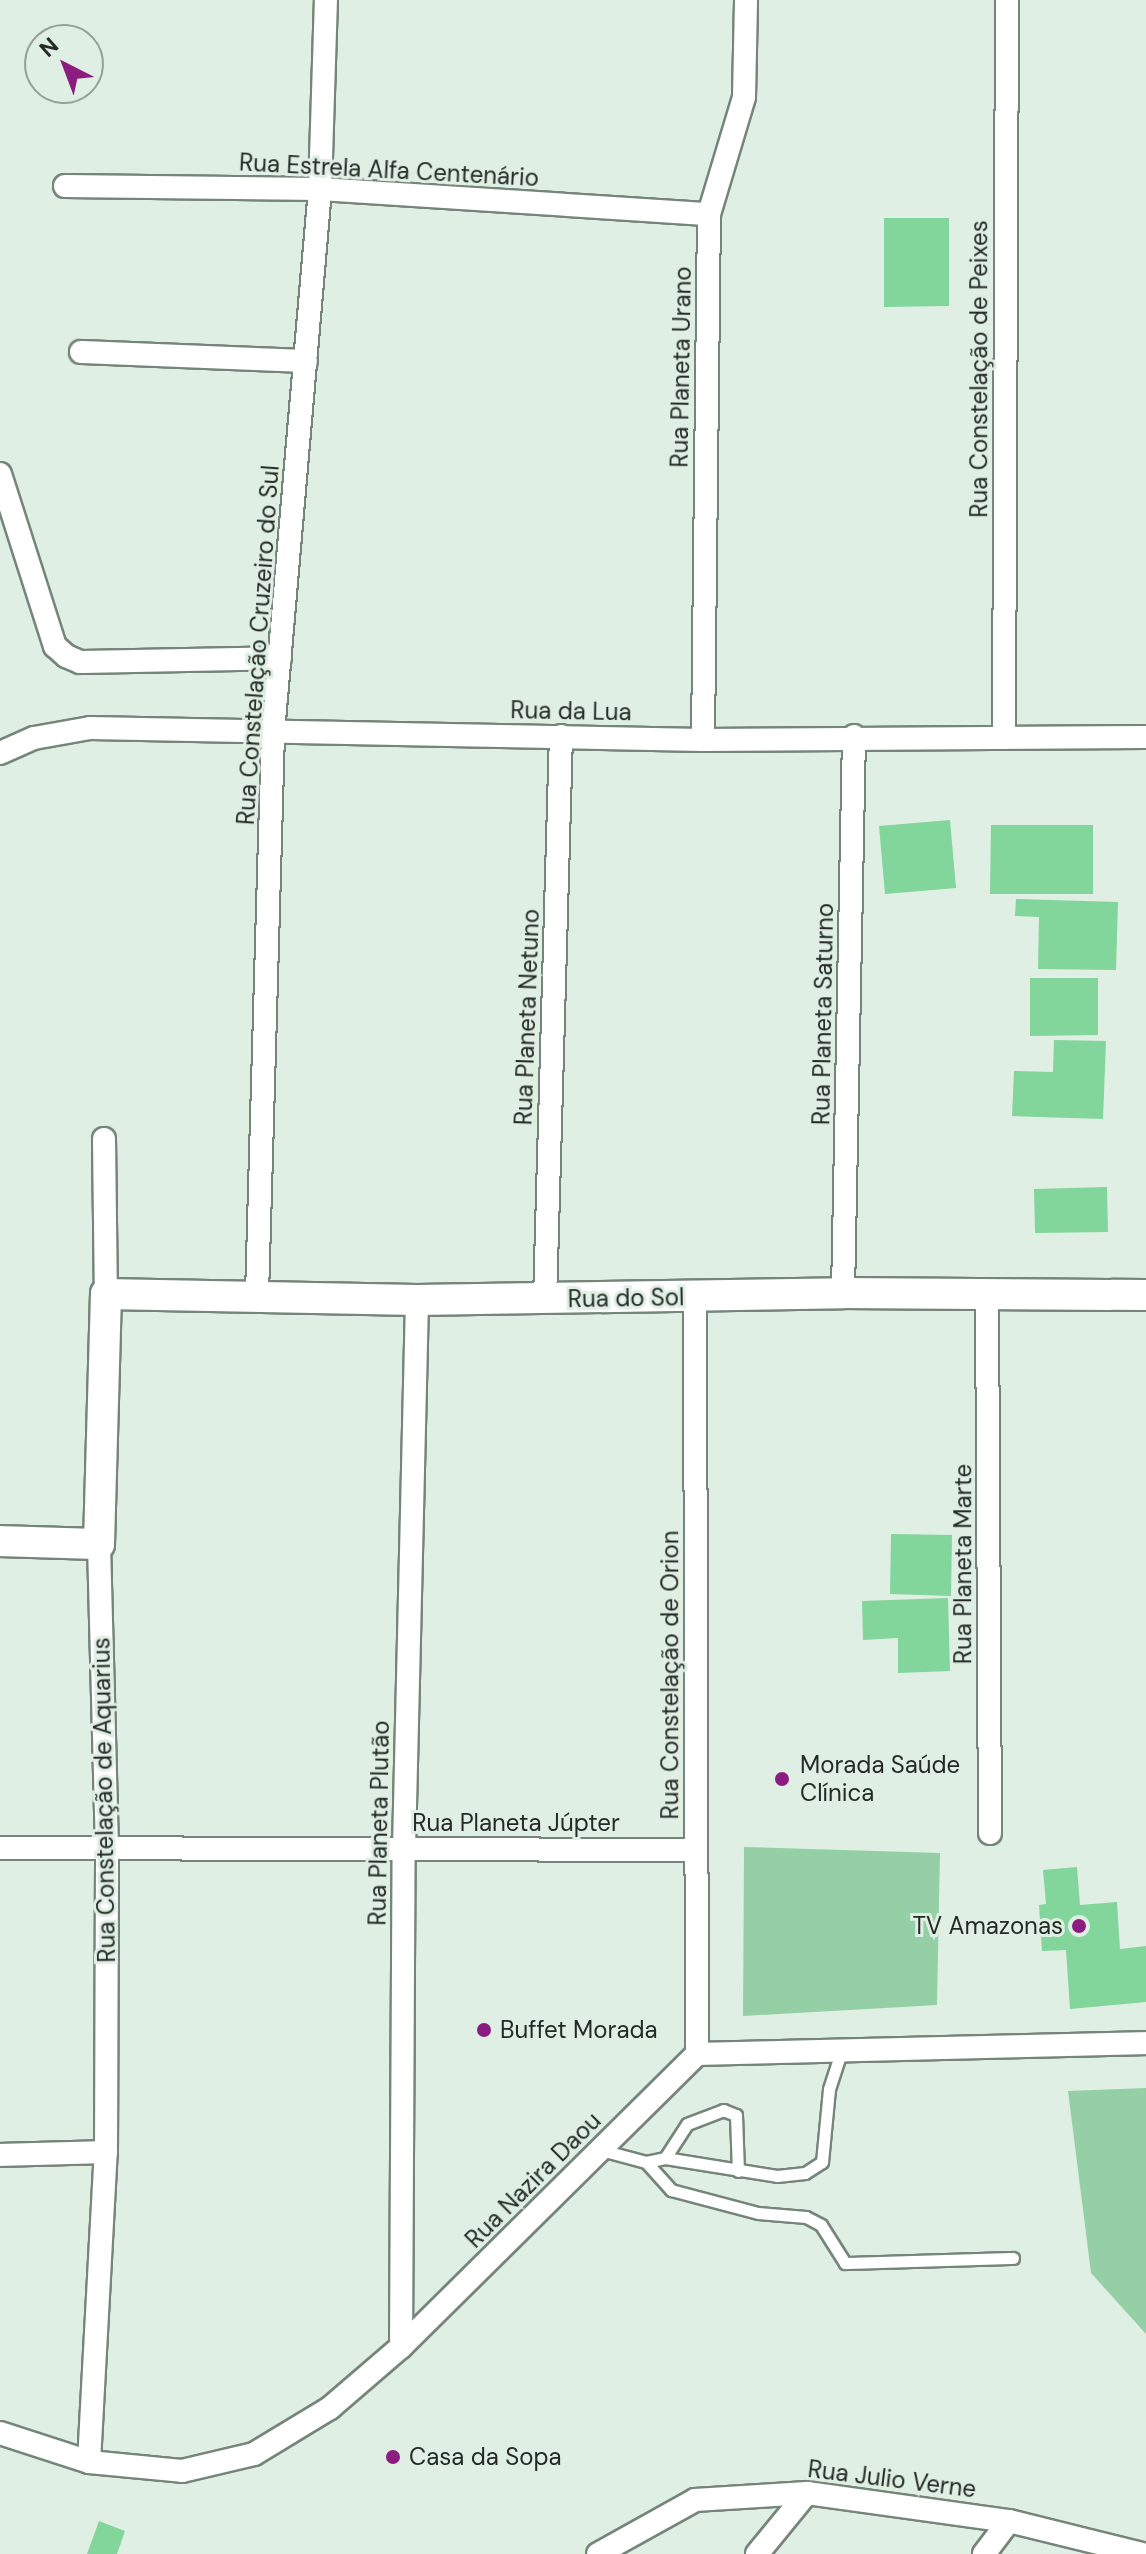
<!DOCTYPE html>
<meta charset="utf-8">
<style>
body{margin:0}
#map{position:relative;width:1146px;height:2554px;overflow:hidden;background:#dfefe3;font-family:"DM Sans",sans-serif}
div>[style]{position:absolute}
.green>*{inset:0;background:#95cfa5}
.building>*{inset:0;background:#82d59b}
.roads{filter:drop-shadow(2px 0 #76857a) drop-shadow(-2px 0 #76857a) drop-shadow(0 2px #76857a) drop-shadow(0 -2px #76857a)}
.lane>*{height:11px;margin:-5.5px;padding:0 5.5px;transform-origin:5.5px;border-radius:5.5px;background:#fff}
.street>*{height:22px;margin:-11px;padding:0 11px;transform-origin:11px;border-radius:11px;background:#fff}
.secondary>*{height:30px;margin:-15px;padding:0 15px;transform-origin:15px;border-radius:15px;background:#fff}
.dots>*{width:22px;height:22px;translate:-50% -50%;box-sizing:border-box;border:4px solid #dfefe3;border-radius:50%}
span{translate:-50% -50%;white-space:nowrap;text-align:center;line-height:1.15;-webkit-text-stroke:6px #dfefe3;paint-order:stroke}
.street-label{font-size:24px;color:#252a26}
.poi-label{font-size:24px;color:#252a26}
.left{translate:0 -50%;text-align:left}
.right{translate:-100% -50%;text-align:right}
.north{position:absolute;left:24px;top:24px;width:80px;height:80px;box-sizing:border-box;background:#dfefe3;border:2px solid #95a097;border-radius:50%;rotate:318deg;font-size:22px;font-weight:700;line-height:32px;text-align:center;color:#252a26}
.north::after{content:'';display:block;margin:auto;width:28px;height:36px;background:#8b1d80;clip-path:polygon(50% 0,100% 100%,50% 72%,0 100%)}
</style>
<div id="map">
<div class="green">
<i style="clip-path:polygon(744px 1847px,940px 1853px,937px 2005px,743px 2016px)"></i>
<i style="clip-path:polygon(1146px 2088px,1146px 2334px,1091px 2273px,1068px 2091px)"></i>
</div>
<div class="building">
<i style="clip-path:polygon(884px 218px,949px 218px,949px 306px,884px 307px)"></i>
<i style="clip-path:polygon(950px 820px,956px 888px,885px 894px,879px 826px)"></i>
<i style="clip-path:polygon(991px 825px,1093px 825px,1093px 894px,990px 894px)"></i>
<i style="clip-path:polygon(1016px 899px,1118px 902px,1116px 970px,1038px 969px,1039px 917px,1015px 916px)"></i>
<i style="clip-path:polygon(1030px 978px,1098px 978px,1098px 1035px,1030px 1036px)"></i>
<i style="clip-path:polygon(1054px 1040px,1106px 1041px,1103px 1119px,1012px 1116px,1014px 1071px,1053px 1072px)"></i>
<i style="clip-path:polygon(1107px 1187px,1108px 1232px,1035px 1233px,1034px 1189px)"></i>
<i style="clip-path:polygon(891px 1534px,952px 1535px,951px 1596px,890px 1594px)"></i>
<i style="clip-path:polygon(948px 1598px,950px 1671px,898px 1673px,898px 1638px,863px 1640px,862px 1601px)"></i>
<i style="clip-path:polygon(1077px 1867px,1080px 1905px,1117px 1902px,1120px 1949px,1146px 1946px,1146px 2002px,1070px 2009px,1066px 1950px,1042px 1951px,1039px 1905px,1046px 1904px,1043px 1870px)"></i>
<i style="clip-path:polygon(99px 2521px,125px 2531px,117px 2554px,87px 2554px)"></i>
</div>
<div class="roads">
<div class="lane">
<i style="left:601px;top:2150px;width:47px;rotate:14.9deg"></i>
<i style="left:646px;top:2162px;width:19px;rotate:-12deg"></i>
<i style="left:665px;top:2158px;width:113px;rotate:9.1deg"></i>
<i style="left:777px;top:2176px;width:28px;rotate:-6deg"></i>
<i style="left:805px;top:2173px;width:20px;rotate:-33deg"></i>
<i style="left:822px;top:2162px;width:73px;rotate:-84.5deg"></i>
<i style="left:829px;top:2089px;width:40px;rotate:-72deg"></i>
<i style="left:665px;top:2158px;width:40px;rotate:-57.1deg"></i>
<i style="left:687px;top:2124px;width:39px;rotate:-21deg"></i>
<i style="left:723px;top:2110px;width:14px;rotate:21deg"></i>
<i style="left:736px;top:2115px;width:56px;rotate:88deg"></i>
<i style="left:646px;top:2162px;width:38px;rotate:48deg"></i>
<i style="left:671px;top:2190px;width:90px;rotate:14.8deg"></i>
<i style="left:758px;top:2213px;width:48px;rotate:4.8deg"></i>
<i style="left:806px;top:2217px;width:17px;rotate:28deg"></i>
<i style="left:821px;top:2225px;width:45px;rotate:57.7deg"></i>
<i style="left:845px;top:2263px;width:168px;rotate:-1.7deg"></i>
</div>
<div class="street">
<i style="left:65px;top:186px;width:255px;rotate:0.7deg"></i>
<i style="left:320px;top:189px;width:390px;rotate:3.7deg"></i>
<i style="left:81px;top:352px;width:225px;rotate:2.3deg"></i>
<i style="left:0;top:474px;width:181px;rotate:72.3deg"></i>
<i style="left:55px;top:646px;width:15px;rotate:42deg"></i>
<i style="left:66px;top:656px;width:15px;rotate:23deg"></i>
<i style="left:80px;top:662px;width:200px;rotate:-1.1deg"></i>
<i style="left:1004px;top:738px;width:738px;rotate:-89.77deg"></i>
<i style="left:703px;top:740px;width:526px;rotate:-89.35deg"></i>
<i style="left:709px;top:214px;width:122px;rotate:-73.3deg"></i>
<i style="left:744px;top:97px;width:97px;rotate:-88.8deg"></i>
<i style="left:0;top:753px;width:37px;rotate:-24deg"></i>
<i style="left:34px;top:738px;width:57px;rotate:-10.1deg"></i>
<i style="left:90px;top:728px;width:613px;rotate:1.12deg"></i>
<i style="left:703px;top:740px;width:443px;rotate:-0.4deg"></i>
<i style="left:104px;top:1139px;width:155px;rotate:89.3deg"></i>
<i style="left:843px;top:1293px;width:557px;rotate:-88.87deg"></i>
<i style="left:257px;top:1295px;width:563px;rotate:-88.37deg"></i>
<i style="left:273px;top:732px;width:545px;rotate:-85.05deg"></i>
<i style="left:320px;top:189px;width:189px;rotate:-88.2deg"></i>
<i style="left:695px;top:1296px;width:758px;rotate:89.85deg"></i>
<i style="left:987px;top:1296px;width:537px;rotate:89.68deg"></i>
<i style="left:545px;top:1300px;width:564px;rotate:-88.38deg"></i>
<i style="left:0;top:1848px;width:696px;rotate:0.16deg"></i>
<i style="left:0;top:2155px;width:106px;rotate:-1.6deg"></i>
<i style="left:401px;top:2347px;width:499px;rotate:-89.7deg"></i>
<i style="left:404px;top:1848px;width:548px;rotate:-88.64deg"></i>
<i style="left:0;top:2433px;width:94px;rotate:18deg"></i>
<i style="left:89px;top:2462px;width:93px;rotate:5.5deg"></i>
<i style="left:182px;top:2471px;width:74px;rotate:-13.3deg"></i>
<i style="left:254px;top:2454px;width:89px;rotate:-31.2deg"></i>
<i style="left:330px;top:2408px;width:94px;rotate:-40.7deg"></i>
<i style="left:401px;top:2347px;width:416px;rotate:-44.7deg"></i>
<i style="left:697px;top:2054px;width:449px;rotate:-1.4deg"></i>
<i style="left:89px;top:2462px;width:310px;rotate:-86.9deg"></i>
<i style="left:106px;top:2152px;width:302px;rotate:-89.8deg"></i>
<i style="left:107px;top:1850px;width:306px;rotate:-91.5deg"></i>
<i style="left:598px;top:2554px;width:111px;rotate:-29.1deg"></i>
<i style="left:695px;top:2500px;width:112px;rotate:-3.6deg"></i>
<i style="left:807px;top:2493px;width:204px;rotate:7.9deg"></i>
<i style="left:1009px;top:2521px;width:137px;rotate:13.9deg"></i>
<i style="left:757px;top:2554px;width:79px;rotate:-50.7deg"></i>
<i style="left:984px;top:2554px;width:41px;rotate:-52.9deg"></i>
</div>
<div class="secondary">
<i style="left:0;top:1541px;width:99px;rotate:1.7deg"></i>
<i style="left:99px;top:1544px;width:250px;rotate:-88.4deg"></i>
<i style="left:106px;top:1294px;width:311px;rotate:1.1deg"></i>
<i style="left:417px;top:1300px;width:426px;rotate:-0.9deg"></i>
<i style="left:843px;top:1293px;width:303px;rotate:0.4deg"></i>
</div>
</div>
<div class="dots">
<i style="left:782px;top:1779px;background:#8b1d80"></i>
<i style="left:1079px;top:1926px;background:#8b1d80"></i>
<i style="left:484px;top:2030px;background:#8b1d80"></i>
<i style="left:393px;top:2457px;background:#8b1d80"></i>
</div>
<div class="street-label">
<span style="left:389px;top:170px;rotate:3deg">Rua Estrela Alfa Centenário</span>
<span style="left:681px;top:367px;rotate:-89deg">Rua Planeta Urano</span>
<span style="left:979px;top:369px;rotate:-90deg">Rua Constelação de Peixes</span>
<span style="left:258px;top:645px;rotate:-86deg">Rua Constelação Cruzeiro do Sul</span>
<span style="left:571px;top:711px;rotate:1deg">Rua da Lua</span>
<span style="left:823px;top:1014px;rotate:-89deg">Rua Planeta Saturno</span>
<span style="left:527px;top:1017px;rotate:-88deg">Rua Planeta Netuno</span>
<span style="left:626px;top:1298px;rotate:-1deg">Rua do Sol</span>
<span style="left:963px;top:1564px;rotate:-90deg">Rua Planeta Marte</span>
<span style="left:670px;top:1675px;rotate:-90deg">Rua Constelação de Orion</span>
<span style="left:104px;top:1800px;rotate:-91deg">Rua Constelação de Aquarius</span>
<span style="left:379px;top:1823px;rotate:-89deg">Rua Planeta Plutão</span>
<span style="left:516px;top:1823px">Rua Planeta Júpter</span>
<span style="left:533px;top:2180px;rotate:-45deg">Rua Nazira Daou</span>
<span style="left:892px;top:2479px;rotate:7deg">Rua Julio Verne</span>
</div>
<div class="poi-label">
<span class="left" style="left:800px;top:1779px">Morada Saúde<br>Clínica</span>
<span class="right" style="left:1063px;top:1926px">TV Amazonas</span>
<span class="left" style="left:500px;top:2030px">Buffet Morada</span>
<span class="left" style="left:409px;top:2457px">Casa da Sopa</span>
</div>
<div class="north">N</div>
</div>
